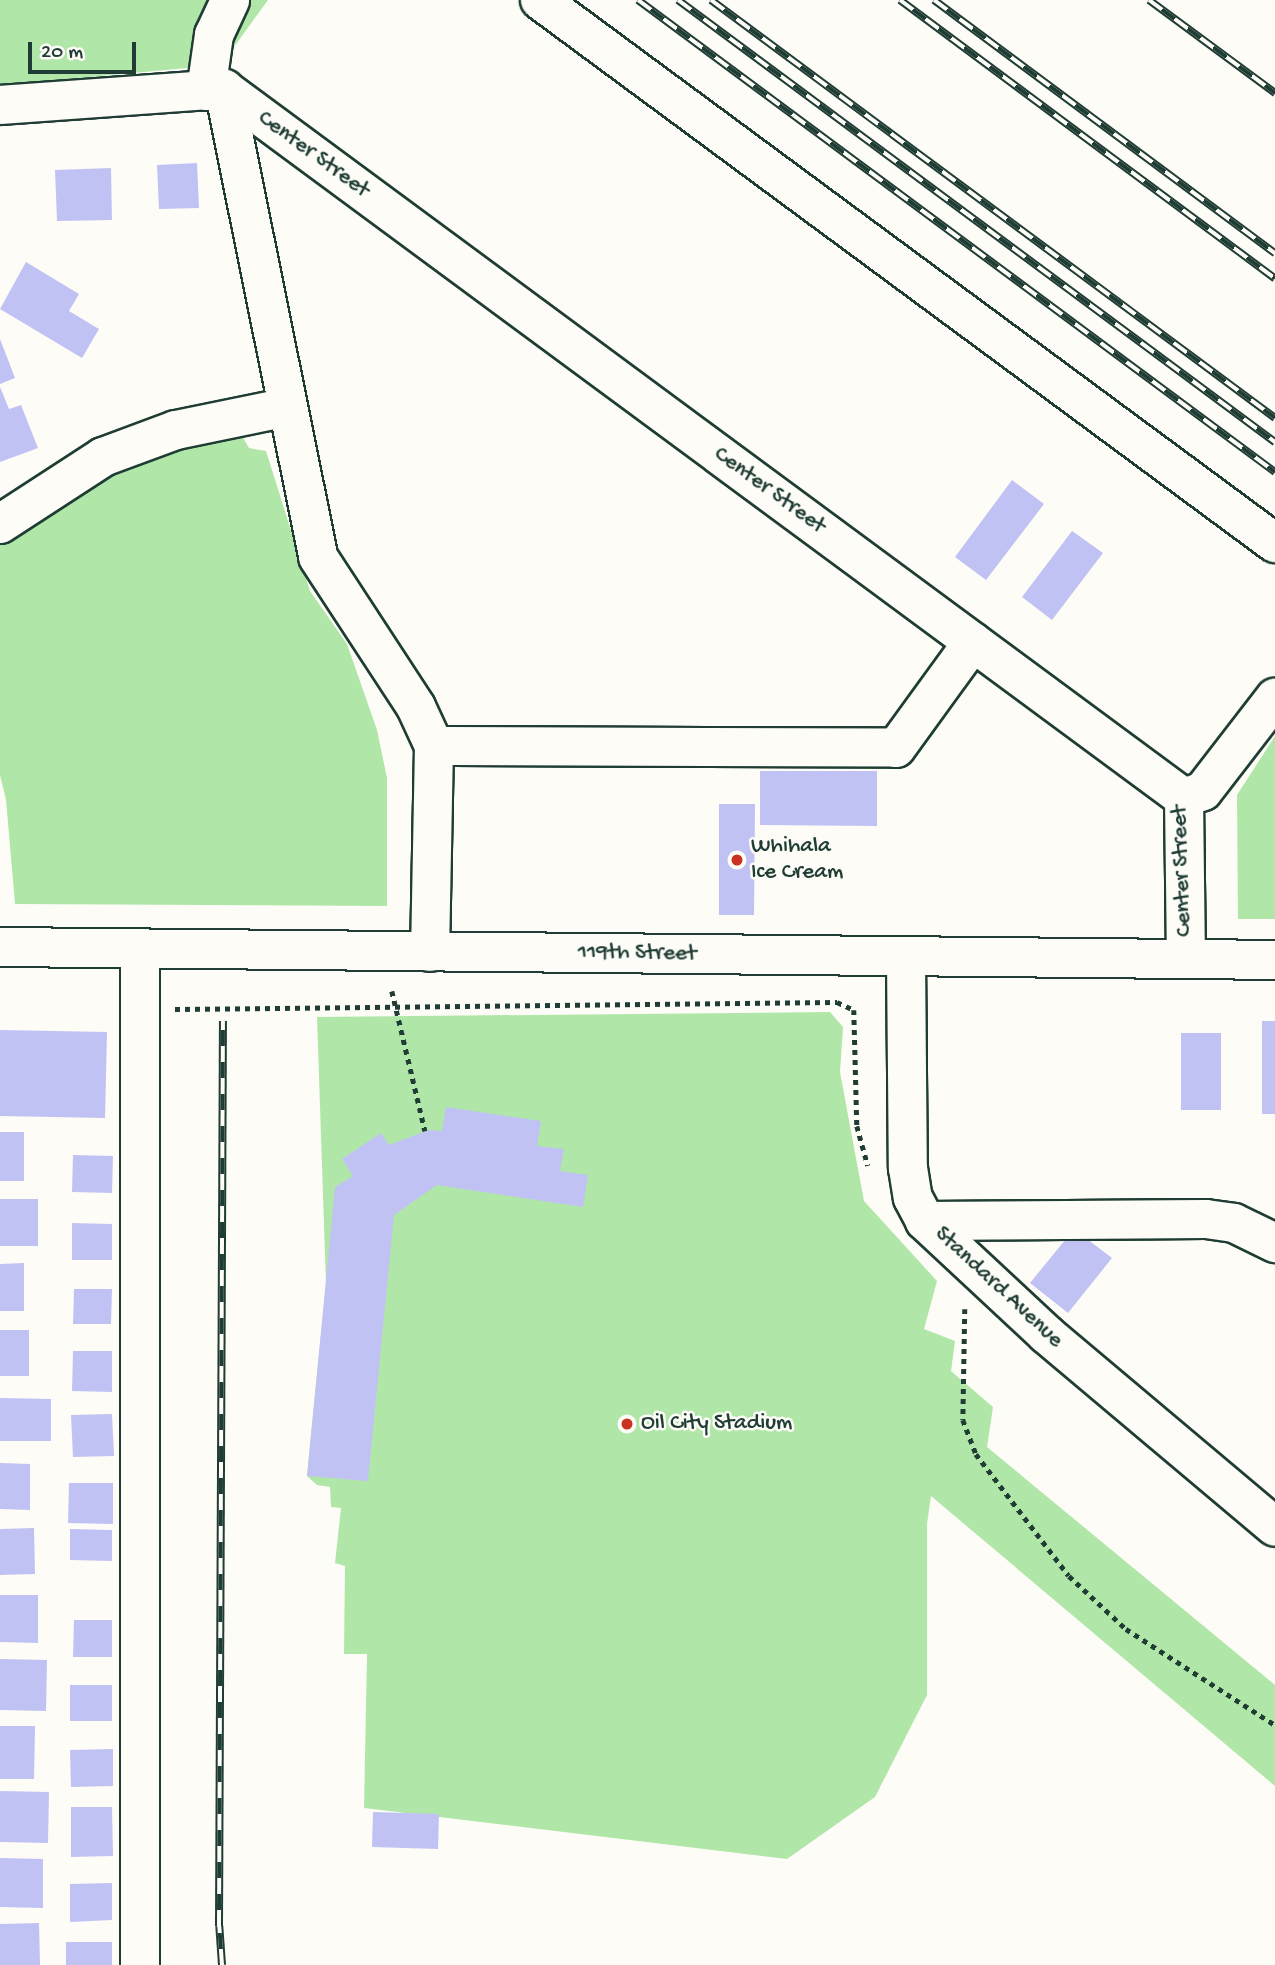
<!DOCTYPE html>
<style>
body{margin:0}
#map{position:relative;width:1275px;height:1965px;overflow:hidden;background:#fdfcf7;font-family:"Gochi Hand",sans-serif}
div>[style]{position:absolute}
.green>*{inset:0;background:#b0e7a9}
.building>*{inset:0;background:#c1c2f4}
.path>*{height:4.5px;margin-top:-2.25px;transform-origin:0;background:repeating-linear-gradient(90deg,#1f3d34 0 5px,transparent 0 10px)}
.roads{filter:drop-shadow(2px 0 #1f3d34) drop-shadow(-2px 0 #1f3d34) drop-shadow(0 2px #1f3d34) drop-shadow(0 -2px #1f3d34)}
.minor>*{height:38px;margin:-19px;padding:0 19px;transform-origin:19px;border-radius:19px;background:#fdfcf7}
.rail>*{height:8px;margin-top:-4px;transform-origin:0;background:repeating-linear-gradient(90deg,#fdfcf7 0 16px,#1f3d34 0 32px);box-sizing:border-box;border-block:2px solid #1f3d34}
.dots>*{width:19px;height:19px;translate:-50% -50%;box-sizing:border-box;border:4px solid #fdfcf7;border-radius:50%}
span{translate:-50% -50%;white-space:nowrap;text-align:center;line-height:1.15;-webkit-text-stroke:5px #fdfcf7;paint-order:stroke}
.street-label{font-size:23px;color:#1f3d34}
.poi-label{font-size:23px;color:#1f3d34}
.left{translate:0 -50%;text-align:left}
.scale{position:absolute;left:28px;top:42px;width:108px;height:32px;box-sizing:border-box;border:4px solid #1f3d34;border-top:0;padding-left:9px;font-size:21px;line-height:24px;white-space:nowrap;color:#1f3d34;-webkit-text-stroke:5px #fdfcf7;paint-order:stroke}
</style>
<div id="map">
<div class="green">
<i style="clip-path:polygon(0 0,268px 0,221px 65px,0 85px)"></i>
<i style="clip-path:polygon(241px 434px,249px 448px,266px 451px,310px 591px,347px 644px,377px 730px,387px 778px,387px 906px,15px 904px,6px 800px,0 775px,0 540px,76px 492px,144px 460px)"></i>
<i style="clip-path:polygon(1275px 736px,1275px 919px,1238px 919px,1237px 795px)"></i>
<i style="clip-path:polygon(830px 1012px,843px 1027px,840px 1072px,864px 1201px,937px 1281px,924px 1329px,955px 1341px,951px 1371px,993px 1407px,987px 1447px,1275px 1685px,1275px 1786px,931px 1496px,927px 1524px,927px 1695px,875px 1797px,787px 1859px,364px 1808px,367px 1654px,344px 1654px,345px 1566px,335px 1563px,341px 1508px,331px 1507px,330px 1487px,317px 1485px,307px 1476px,326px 1284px,317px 1017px)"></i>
</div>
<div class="building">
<i style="clip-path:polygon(197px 163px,199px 208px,159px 209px,157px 165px)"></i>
<i style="clip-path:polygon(111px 168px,112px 220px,57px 221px,55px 170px)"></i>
<i style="clip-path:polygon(26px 262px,79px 294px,69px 311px,99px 329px,82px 358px,0 309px)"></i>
<i style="clip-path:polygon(0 339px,15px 378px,0 384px)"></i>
<i style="clip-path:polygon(0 387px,9px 409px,21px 405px,38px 448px,0 462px)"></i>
<i style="clip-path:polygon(1012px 480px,1044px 504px,986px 580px,955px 557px)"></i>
<i style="clip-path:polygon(1072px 531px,1103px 553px,1052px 620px,1022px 597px)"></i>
<i style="clip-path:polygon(760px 771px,877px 771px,877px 826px,760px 825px)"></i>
<i style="clip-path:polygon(719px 804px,755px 804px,754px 915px,719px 915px)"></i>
<i style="clip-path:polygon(1262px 1021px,1275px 1021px,1275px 1114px,1262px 1114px)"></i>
<i style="clip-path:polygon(0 1030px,107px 1032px,105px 1118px,0 1116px)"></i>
<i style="clip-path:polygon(1181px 1033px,1221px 1033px,1221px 1110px,1181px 1110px)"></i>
<i style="clip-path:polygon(446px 1107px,541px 1121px,537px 1146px,564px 1149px,560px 1171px,588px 1175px,583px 1207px,437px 1185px,394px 1215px,368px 1481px,307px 1476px,335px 1187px,353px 1176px,342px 1159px,381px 1133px,389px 1145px,429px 1130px,442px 1131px)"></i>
<i style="clip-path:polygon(0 1132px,24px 1132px,24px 1181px,0 1181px)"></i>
<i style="clip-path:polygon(73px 1155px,113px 1156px,112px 1193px,72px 1192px)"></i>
<i style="clip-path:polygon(0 1199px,38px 1199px,38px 1246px,0 1246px)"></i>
<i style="clip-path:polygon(72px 1223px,112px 1224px,112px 1260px,72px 1260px)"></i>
<i style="clip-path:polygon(1074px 1229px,1112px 1258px,1068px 1313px,1030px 1283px)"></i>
<i style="clip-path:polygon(24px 1263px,24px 1311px,0 1311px,0 1264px)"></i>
<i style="clip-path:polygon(74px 1289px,112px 1289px,111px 1324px,73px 1324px)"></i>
<i style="clip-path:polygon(0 1330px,29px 1330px,29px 1376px,0 1376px)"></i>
<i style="clip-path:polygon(73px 1351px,112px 1351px,112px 1392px,72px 1391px)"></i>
<i style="clip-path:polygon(0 1398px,51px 1399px,51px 1441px,0 1441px)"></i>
<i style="clip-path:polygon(112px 1414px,114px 1456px,73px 1457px,71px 1415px)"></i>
<i style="clip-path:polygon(0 1463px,30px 1464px,30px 1510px,0 1509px)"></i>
<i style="clip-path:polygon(69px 1483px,113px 1483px,113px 1524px,68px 1523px)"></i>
<i style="clip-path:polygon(34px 1528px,35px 1574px,0 1575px,0 1529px)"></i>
<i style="clip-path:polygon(70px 1529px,112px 1530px,112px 1561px,70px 1560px)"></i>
<i style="clip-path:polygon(0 1595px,38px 1595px,38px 1643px,0 1642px)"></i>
<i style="clip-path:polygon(74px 1620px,112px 1620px,112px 1657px,73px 1657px)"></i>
<i style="clip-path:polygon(0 1659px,47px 1660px,46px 1711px,0 1710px)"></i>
<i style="clip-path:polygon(70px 1685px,112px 1685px,112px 1721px,70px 1721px)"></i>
<i style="clip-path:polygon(0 1726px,35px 1726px,34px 1779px,0 1779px)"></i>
<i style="clip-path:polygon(113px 1749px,113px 1786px,71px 1787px,70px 1750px)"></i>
<i style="clip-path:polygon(0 1791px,49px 1792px,48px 1843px,0 1842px)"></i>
<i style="clip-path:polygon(71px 1807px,112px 1807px,113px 1856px,71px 1857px)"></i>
<i style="clip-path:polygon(373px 1812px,439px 1814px,438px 1849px,372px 1847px)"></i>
<i style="clip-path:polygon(0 1858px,43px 1859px,43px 1908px,0 1907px)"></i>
<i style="clip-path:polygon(112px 1883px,112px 1920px,70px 1922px,70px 1884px)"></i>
<i style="clip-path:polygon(39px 1923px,40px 1965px,0 1965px,0 1924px)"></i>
<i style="clip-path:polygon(66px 1942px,112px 1942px,112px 1965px,66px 1965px)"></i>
</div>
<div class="path">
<i style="left:392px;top:991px;width:144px;rotate:76.7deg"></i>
<i style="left:175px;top:1009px;width:662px;rotate:-0.61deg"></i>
<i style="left:837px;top:1002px;width:19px;rotate:25deg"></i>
<i style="left:854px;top:1010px;width:116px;rotate:88.5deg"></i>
<i style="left:857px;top:1126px;width:41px;rotate:74.6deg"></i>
<i style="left:965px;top:1309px;width:111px;rotate:91deg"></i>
<i style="left:963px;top:1420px;width:36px;rotate:69deg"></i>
<i style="left:976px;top:1454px;width:153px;rotate:52.7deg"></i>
<i style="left:1069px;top:1576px;width:78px;rotate:42.9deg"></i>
<i style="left:1126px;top:1629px;width:177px;rotate:32.8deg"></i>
</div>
<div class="roads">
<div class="minor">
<i style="left:540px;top:0;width:914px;rotate:36.46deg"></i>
<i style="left:224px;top:89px;width:477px;rotate:78.6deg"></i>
<i style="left:318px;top:557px;width:179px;rotate:56.8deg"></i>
<i style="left:416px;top:707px;width:43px;rotate:65.2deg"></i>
<i style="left:434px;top:746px;width:206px;rotate:91.1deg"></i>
<i style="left:206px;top:91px;width:57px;rotate:-81.9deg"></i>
<i style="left:214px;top:35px;width:38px;rotate:-65deg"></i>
<i style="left:0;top:105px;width:225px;rotate:-4.1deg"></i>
<i style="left:224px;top:89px;width:1193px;rotate:36.45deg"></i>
<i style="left:0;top:524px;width:123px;rotate:-33deg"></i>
<i style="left:103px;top:457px;width:78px;rotate:-20.3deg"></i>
<i style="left:176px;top:430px;width:114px;rotate:-11.6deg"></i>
<i style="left:434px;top:746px;width:462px;rotate:0.2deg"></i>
<i style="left:896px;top:748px;width:131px;rotate:-54deg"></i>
<i style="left:1184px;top:798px;width:161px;rotate:89.3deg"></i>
<i style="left:1184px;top:798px;width:20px;rotate:-20deg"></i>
<i style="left:1203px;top:791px;width:118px;rotate:-52.3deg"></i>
<i style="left:0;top:947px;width:1275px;rotate:0.58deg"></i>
<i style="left:140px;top:949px;width:1016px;rotate:90deg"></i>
<i style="left:906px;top:957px;width:211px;rotate:89.5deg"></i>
<i style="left:908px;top:1168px;width:30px;rotate:81deg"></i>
<i style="left:913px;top:1198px;width:26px;rotate:62deg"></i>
<i style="left:925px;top:1221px;width:166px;rotate:43deg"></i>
<i style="left:1046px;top:1334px;width:299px;rotate:40.1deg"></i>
<i style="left:925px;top:1221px;width:281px;rotate:-0.4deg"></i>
<i style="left:1206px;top:1219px;width:28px;rotate:8deg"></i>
<i style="left:1234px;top:1223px;width:46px;rotate:26deg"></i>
</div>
</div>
<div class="rail">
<i style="left:638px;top:0;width:793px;rotate:36.54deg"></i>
<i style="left:678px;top:0;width:743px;rotate:36.52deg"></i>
<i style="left:711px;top:0;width:702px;rotate:36.54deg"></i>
<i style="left:900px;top:0;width:467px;rotate:36.6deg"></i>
<i style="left:934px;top:0;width:425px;rotate:36.6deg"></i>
<i style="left:1149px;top:0;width:157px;rotate:36.4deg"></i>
<i style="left:222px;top:1965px;width:39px;rotate:-94deg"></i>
<i style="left:219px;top:1926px;width:905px;rotate:-89.75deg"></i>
</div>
<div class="dots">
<i style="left:737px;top:860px;background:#c8321e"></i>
<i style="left:627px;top:1424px;background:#c8321e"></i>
</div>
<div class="street-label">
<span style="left:313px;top:155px;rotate:36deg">Center Street</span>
<span style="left:769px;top:491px;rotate:36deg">Center Street</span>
<span style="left:1183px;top:871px;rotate:-92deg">Center Street</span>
<span style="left:637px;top:954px;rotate:1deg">119th Street</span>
<span style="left:998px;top:1288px;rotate:43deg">Standard Avenue</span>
</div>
<div class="poi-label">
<span class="left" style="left:751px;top:860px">Whihala<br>Ice Cream</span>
<span class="left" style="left:641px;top:1424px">Oil City Stadium</span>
</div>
<div class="scale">20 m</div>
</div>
